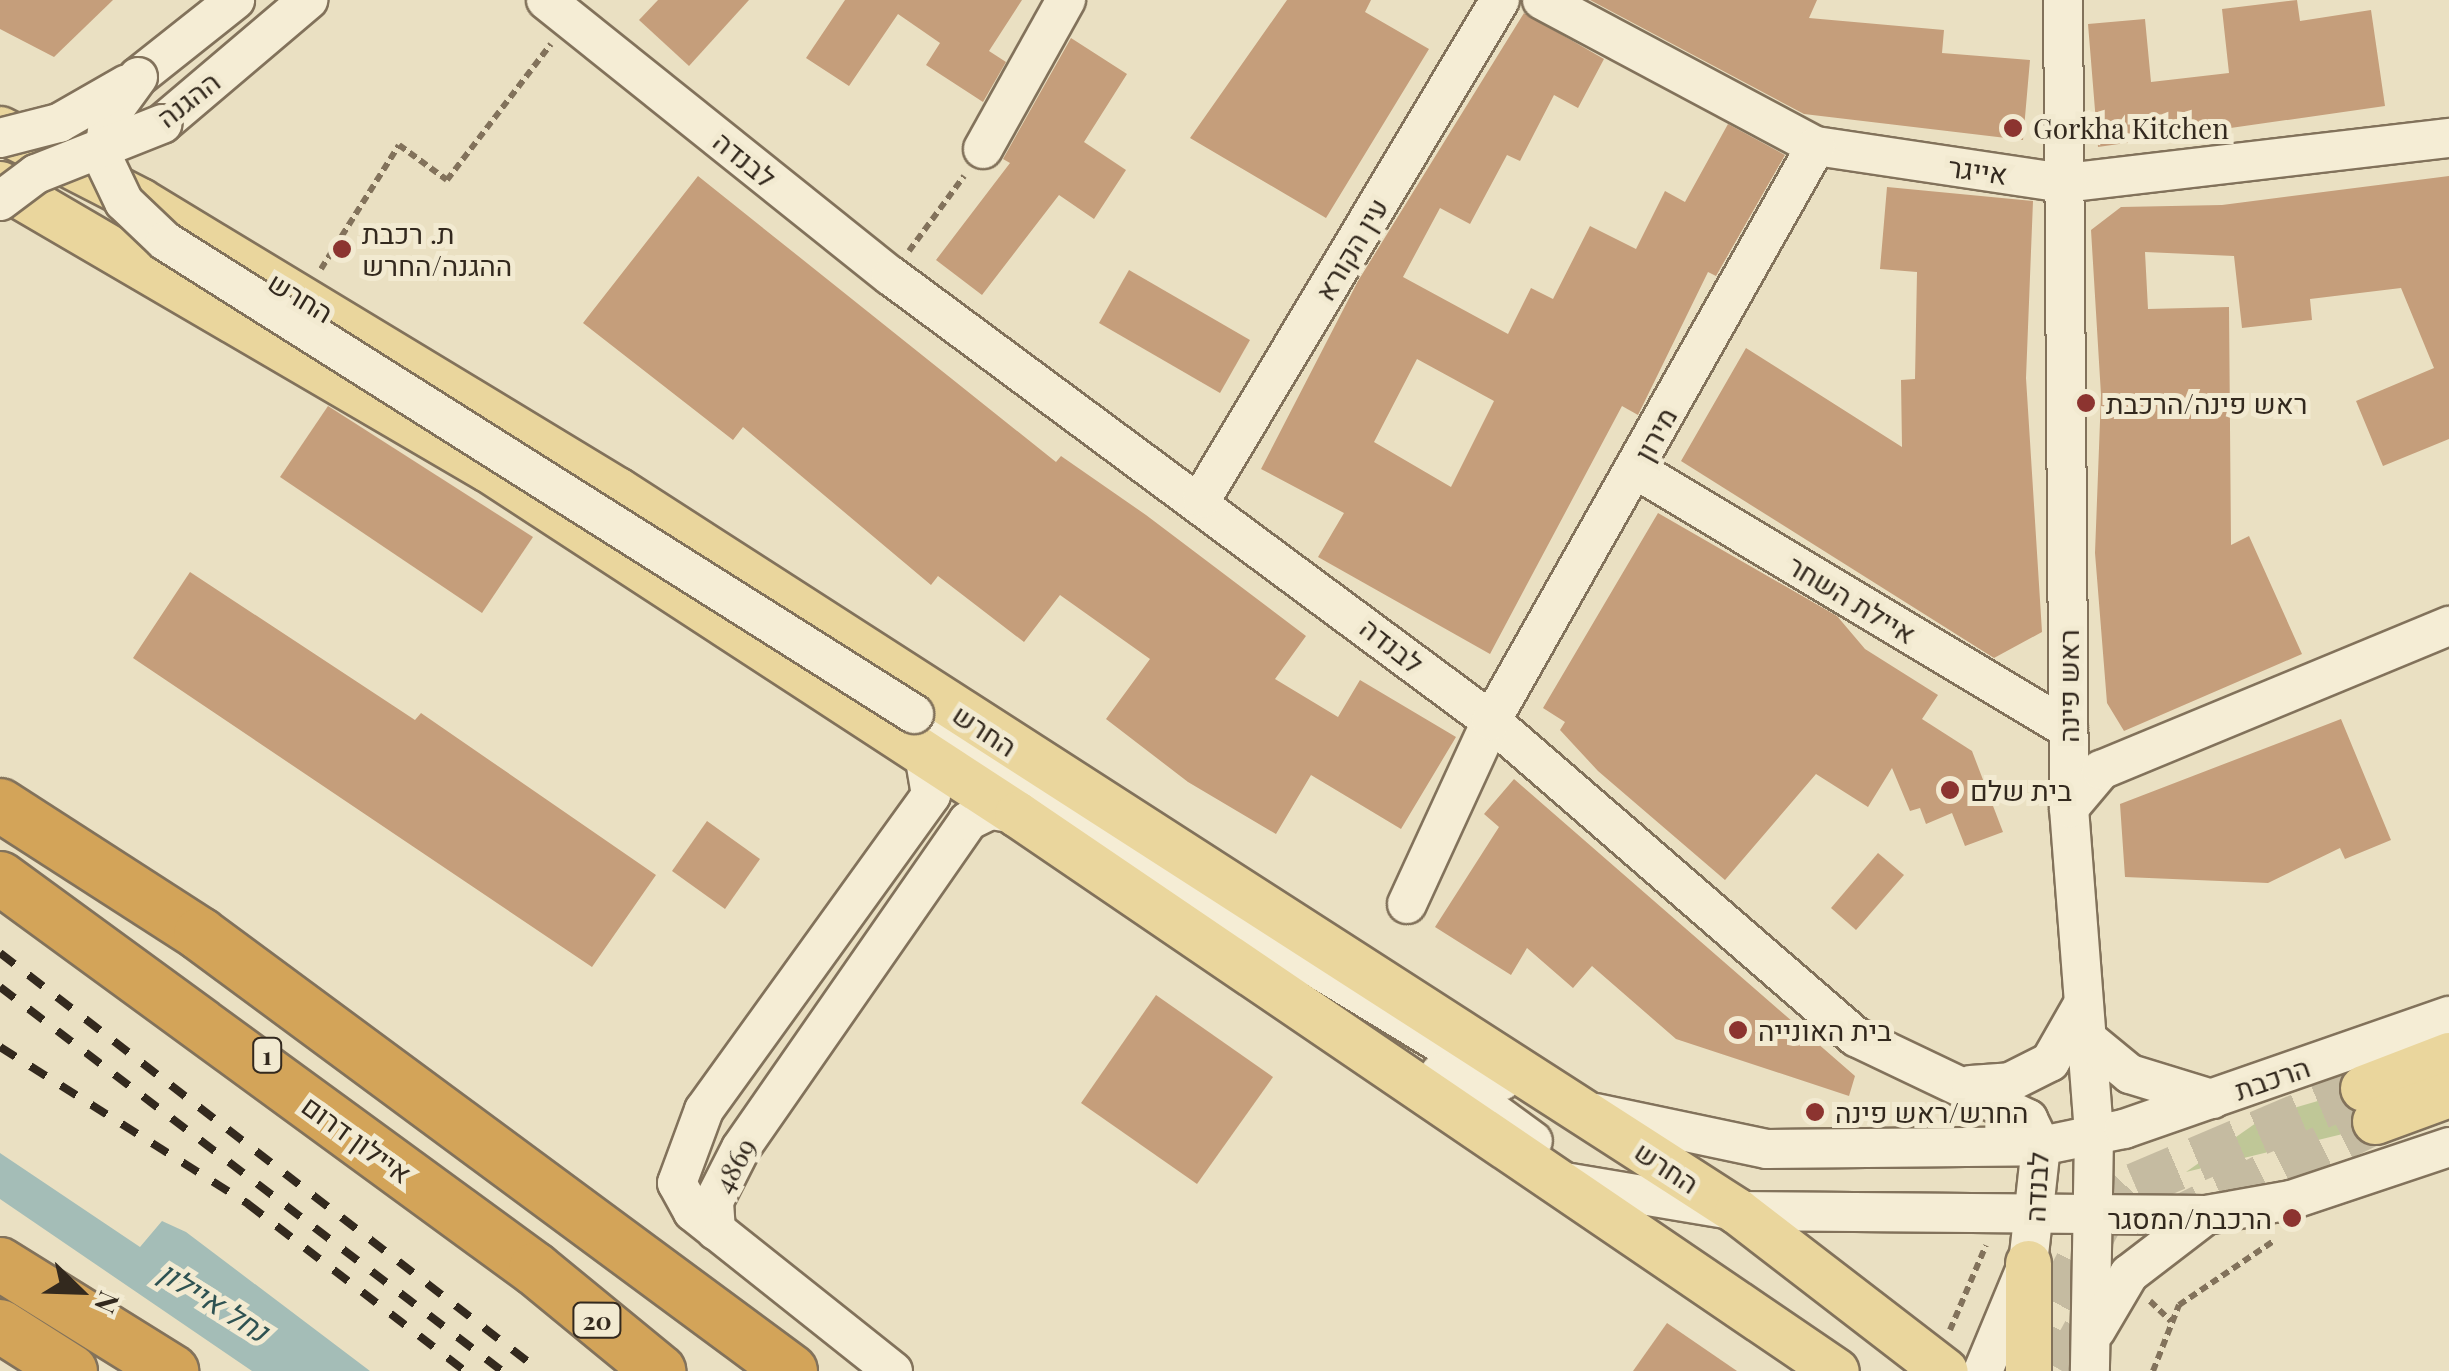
<!DOCTYPE html>
<meta charset="utf-8">
<style>
body{margin:0}
#map{position:relative;width:2449px;height:1371px;overflow:hidden;background:#eae0c2;font-family:"Playfair Display",Heebo,serif}
div>[style]{position:absolute}
.green>*{inset:0;background:#bfc797}
.water>*{inset:0;background:#a4bdb7}
.building>*{inset:0;background:#c59e7b}
.major-tunnel>*{height:45px;margin-top:-22.5px;transform-origin:0;background:repeating-linear-gradient(90deg,#c5bba1 0 45px,transparent 0 67px)}
.path>*{height:6px;margin-top:-3px;transform-origin:0;background:repeating-linear-gradient(90deg,#82725b 0 8px,transparent 0 13px)}
.roads{filter:drop-shadow(2px 0 #82725b) drop-shadow(-2px 0 #82725b) drop-shadow(0 2px #82725b) drop-shadow(0 -2px #82725b)}
.minor>*{height:38px;margin:-19px;padding:0 19px;transform-origin:19px;border-radius:19px;background:#f5edd5}
.major>*{height:45px;margin:-22.5px;padding:0 22.5px;transform-origin:22.5px;border-radius:22.5px;background:#ead69d}
.highway>*{height:52px;margin:-26px;padding:0 26px;transform-origin:26px;border-radius:26px;background:#d3a459}
.rail>*{height:8px;margin-top:-4px;transform-origin:0;background:repeating-linear-gradient(90deg,#33291e 0 18px,transparent 0 36px)}
.bridges{filter:drop-shadow(2px 0 #82725b) drop-shadow(-2px 0 #82725b) drop-shadow(0 2px #82725b) drop-shadow(0 -2px #82725b)}
.minor-bridge>*{height:38px;margin:-19px;padding:0 19px;transform-origin:19px;border-radius:19px;background:#f5edd5}
.dots>*{width:28px;height:28px;translate:-50% -50%;box-sizing:border-box;border:5px solid #f2ead1;border-radius:50%}
span{translate:-50% -50%;white-space:nowrap;text-align:center;line-height:1.15;-webkit-text-stroke:10px #f2ead1;paint-order:stroke}
.shield-label span{padding:2px 8px;background:#f2ead1;border:2px solid;border-radius:8px;-webkit-text-stroke-width:0}
.shield-label{font-size:25px;color:#33291e;font-weight:700}
.street-label{font-size:28px;color:#33291e}
.poi-label{font-size:28px;color:#33291e}
.left{translate:0 -50%;text-align:left}
.right{translate:-100% -50%;text-align:right}
.water-label{font-size:30px;color:#2e5252;font-style:italic}
.north{position:absolute;left:30px;top:1241px;width:100px;height:100px;-webkit-text-stroke:8px #f2ead1;paint-order:stroke;rotate:113deg;font-size:28px;font-weight:700;line-height:40px;text-align:center;color:#33291e}
.north::after{content:'';display:block;margin:auto;width:35px;height:45px;background:#33291e;clip-path:polygon(50% 0,100% 100%,50% 72%,0 100%)}
</style>
<div id="map">
<div class="green">
<i style="clip-path:polygon(2335px 1096px,2351px 1132px,2186px 1172px,2266px 1116px)"></i>
</div>
<div class="water">
<i style="clip-path:polygon(0 1153px,140px 1247px,162px 1221px,186px 1232px,370px 1371px,252px 1371px,0 1199px)"></i>
</div>
<div class="building">
<i style="clip-path:polygon(0 0,113px 0,54px 57px,0 29px)"></i>
<i style="clip-path:polygon(658px 0,749px 0,689px 66px,639px 20px)"></i>
<i style="clip-path:polygon(845px 0,1022px 0,989px 51px,1006px 62px,983px 102px,926px 65px,940px 43px,898px 14px,849px 86px,806px 58px)"></i>
<i style="clip-path:polygon(1287px 0,1371px 0,1365px 12px,1429px 49px,1326px 218px,1190px 138px)"></i>
<i style="clip-path:polygon(1590px 0,1817px 0,1809px 18px,1944px 30px,1942px 53px,2030px 60px,2023px 140px,1804px 114px)"></i>
<i style="clip-path:polygon(2297px 0,2300px 21px,2371px 10px,2385px 106px,2098px 147px,2088px 24px,2145px 19px,2151px 82px,2229px 73px,2222px 9px)"></i>
<i style="clip-path:polygon(evenodd,1524px 13px,1604px 59px,1578px 108px,1554px 95px,1520px 161px,1507px 155px,1470px 224px,1440px 208px,1403px 277px,1508px 334px,1531px 288px,1553px 299px,1590px 226px,1636px 249px,1665px 191px,1685px 202px,1728px 124px,1785px 155px,1716px 276px,1708px 272px,1638px 415px,1622px 406px,1490px 654px,1318px 557px,1344px 513px,1261px 469px,1358px 281px,1524px 13px,1417px 359px,1494px 401px,1451px 487px,1374px 442px,1417px 359px)"></i>
<i style="clip-path:polygon(1071px 38px,1127px 74px,1084px 142px,1126px 170px,1094px 219px,1059px 195px,982px 295px,936px 260px,1010px 163px,1003px 159px)"></i>
<i style="clip-path:polygon(698px 176px,1056px 462px,1061px 456px,1146px 515px,1306px 636px,1275px 679px,1338px 717px,1360px 680px,1456px 737px,1401px 829px,1311px 775px,1276px 834px,1188px 782px,1106px 719px,1150px 659px,1060px 595px,1024px 642px,938px 576px,931px 585px,743px 427px,733px 440px,583px 323px)"></i>
<i style="clip-path:polygon(2449px 176px,2449px 439px,2383px 466px,2356px 401px,2434px 368px,2401px 288px,2310px 299px,2312px 320px,2242px 328px,2234px 256px,2145px 252px,2148px 309px,2229px 307px,2231px 545px,2249px 536px,2302px 654px,2124px 731px,2107px 703px,2095px 553px,2101px 395px,2091px 230px,2121px 207px,2222px 205px)"></i>
<i style="clip-path:polygon(1887px 187px,2033px 201px,2026px 378px,2042px 632px,1994px 658px,1681px 461px,1746px 348px,1902px 447px,1901px 380px,1915px 379px,1917px 272px,1880px 269px)"></i>
<i style="clip-path:polygon(1129px 270px,1250px 340px,1220px 393px,1099px 323px)"></i>
<i style="clip-path:polygon(328px 406px,533px 537px,482px 613px,280px 477px)"></i>
<i style="clip-path:polygon(1658px 513px,1837px 616px,1865px 649px,1938px 695px,1922px 719px,1972px 751px,2003px 832px,1965px 846px,1952px 813px,1926px 824px,1920px 808px,1910px 811px,1892px 768px,1868px 807px,1816px 774px,1725px 880px,1598px 771px,1560px 730px,1565px 722px,1543px 708px)"></i>
<i style="clip-path:polygon(190px 572px,415px 720px,421px 713px,656px 875px,592px 967px,133px 658px)"></i>
<i style="clip-path:polygon(2341px 719px,2391px 840px,2345px 859px,2340px 848px,2268px 883px,2125px 877px,2120px 804px)"></i>
<i style="clip-path:polygon(1514px 779px,1855px 1076px,1849px 1096px,1676px 1039px,1592px 966px,1573px 988px,1527px 948px,1511px 975px,1435px 927px,1499px 827px,1484px 814px)"></i>
<i style="clip-path:polygon(707px 821px,760px 859px,725px 909px,672px 871px)"></i>
<i style="clip-path:polygon(1878px 853px,1904px 875px,1856px 930px,1831px 908px)"></i>
<i style="clip-path:polygon(1156px 995px,1273px 1077px,1197px 1184px,1081px 1103px)"></i>
<i style="clip-path:polygon(1667px 1323px,1737px 1371px,1633px 1371px)"></i>
</div>
<div class="major-tunnel">
<i style="left:2162px;top:1226px;width:237px;rotate:-26.2deg"></i>
<i style="left:2025px;top:1362px;width:158px;rotate:-62.1deg"></i>
<i style="left:2099px;top:1222px;width:52px;rotate:-45.8deg"></i>
<i style="left:2135px;top:1185px;width:248px;rotate:-23deg"></i>
<i style="left:2063px;top:1371px;width:78px;rotate:-60.8deg"></i>
</div>
<div class="path">
<i style="left:909px;top:251px;width:93px;rotate:-53.7deg"></i>
<i style="left:321px;top:269px;width:146px;rotate:-57.8deg"></i>
<i style="left:399px;top:145px;width:59px;rotate:36.1deg"></i>
<i style="left:447px;top:180px;width:171px;rotate:-52.6deg"></i>
<i style="left:2150px;top:1301px;width:29px;rotate:44deg"></i>
<i style="left:1950px;top:1330px;width:92px;rotate:-67deg"></i>
<i style="left:2153px;top:1371px;width:71px;rotate:-68.5deg"></i>
<i style="left:2179px;top:1305px;width:116px;rotate:-34.1deg"></i>
</div>
<div class="roads">
<div class="minor">
<i style="left:546px;top:0;width:442px;rotate:38.7deg"></i>
<i style="left:891px;top:276px;width:747px;rotate:36.56deg"></i>
<i style="left:1491px;top:721px;width:483px;rotate:40.9deg"></i>
<i style="left:1856px;top:1037px;width:191px;rotate:25.5deg"></i>
<i style="left:2028px;top:1119px;width:30px;rotate:64deg"></i>
<i style="left:2041px;top:1146px;width:118px;rotate:96.3deg"></i>
<i style="left:2028px;top:1263px;width:117px;rotate:112.6deg"></i>
<i style="left:1542px;top:0;width:310px;rotate:28.1deg"></i>
<i style="left:1816px;top:146px;width:252px;rotate:8.5deg"></i>
<i style="left:2065px;top:183px;width:387px;rotate:-6.7deg"></i>
<i style="left:2063px;top:0;width:808px;rotate:89.57deg"></i>
<i style="left:2069px;top:808px;width:329px;rotate:85.6deg"></i>
<i style="left:2094px;top:1136px;width:235px;rotate:91deg"></i>
<i style="left:138px;top:77px;width:124px;rotate:-38.4deg"></i>
<i style="left:162px;top:124px;width:192px;rotate:-40.3deg"></i>
<i style="left:983px;top:149px;width:171px;rotate:-60.9deg"></i>
<i style="left:1635px;top:469px;width:505px;rotate:30.98deg"></i>
<i style="left:1202px;top:498px;width:580px;rotate:-59.1deg"></i>
<i style="left:914px;top:714px;width:192px;rotate:33.8deg"></i>
<i style="left:2069px;top:808px;width:50px;rotate:-49.9deg"></i>
<i style="left:2101px;top:770px;width:377px;rotate:-22.5deg"></i>
<i style="left:1055px;top:809px;width:523px;rotate:31.32deg"></i>
<i style="left:1407px;top:904px;width:201px;rotate:-65.3deg"></i>
<i style="left:1491px;top:721px;width:660px;rotate:-60.52deg"></i>
<i style="left:2086px;top:1038px;width:57px;rotate:39.3deg"></i>
<i style="left:2130px;top:1074px;width:86px;rotate:17deg"></i>
<i style="left:1440px;top:1073px;width:115px;rotate:36.2deg"></i>
<i style="left:1971px;top:1085px;width:39px;rotate:-4deg"></i>
<i style="left:2010px;top:1082px;width:45px;rotate:-26.6deg"></i>
<i style="left:2050px;top:1062px;width:64px;rotate:-60.3deg"></i>
<i style="left:1596px;top:1113px;width:175px;rotate:11.9deg"></i>
<i style="left:1767px;top:1149px;width:274px;rotate:-0.6deg"></i>
<i style="left:2041px;top:1146px;width:85px;rotate:-11.6deg"></i>
<i style="left:2124px;top:1129px;width:344px;rotate:-19.2deg"></i>
<i style="left:1564px;top:1182px;width:175px;rotate:9.5deg"></i>
<i style="left:1737px;top:1211px;width:469px;rotate:0.5deg"></i>
<i style="left:2206px;top:1215px;width:86px;rotate:-10deg"></i>
<i style="left:2291px;top:1200px;width:167px;rotate:-18.5deg"></i>
<i style="left:716px;top:1231px;width:30px;rotate:-94deg"></i>
<i style="left:714px;top:1201px;width:59px;rotate:-63deg"></i>
<i style="left:741px;top:1148px;width:398px;rotate:-55.2deg"></i>
<i style="left:968px;top:821px;width:25px;rotate:-26deg"></i>
<i style="left:991px;top:810px;width:26px;rotate:9deg"></i>
<i style="left:2096px;top:1330px;width:65px;rotate:-59.5deg"></i>
<i style="left:2129px;top:1274px;width:97px;rotate:-37.5deg"></i>
<i style="left:893px;top:1371px;width:256px;rotate:-141.5deg"></i>
<i style="left:693px;top:1212px;width:33px;rotate:-119deg"></i>
<i style="left:677px;top:1183px;width:78px;rotate:-69.7deg"></i>
<i style="left:704px;top:1110px;width:388px;rotate:-54.2deg"></i>
<i style="left:931px;top:795px;width:42px;rotate:-99.7deg"></i>
</div>
<div class="major">
<i style="left:0;top:129px;width:157px;rotate:27.2deg"></i>
<i style="left:140px;top:201px;width:558px;rotate:31.21deg"></i>
<i style="left:617px;top:490px;width:1332px;rotate:32.77deg"></i>
<i style="left:1737px;top:1211px;width:262px;rotate:37.6deg"></i>
<i style="left:0;top:184px;width:565px;rotate:30.29deg"></i>
<i style="left:488px;top:469px;width:632px;rotate:33.11deg"></i>
<i style="left:1017px;top:814px;width:990px;rotate:34.22deg"></i>
<i style="left:2363px;top:1088px;width:92px;rotate:-21deg"></i>
<i style="left:2375px;top:1121px;width:79px;rotate:-20deg"></i>
<i style="left:2028px;top:1371px;width:108px;rotate:-90deg"></i>
</div>
<div class="highway">
<i style="left:0;top:805px;width:238px;rotate:32.8deg"></i>
<i style="left:200px;top:934px;width:735px;rotate:36.48deg"></i>
<i style="left:0;top:878px;width:663px;rotate:36.16deg"></i>
<i style="left:535px;top:1269px;width:161px;rotate:39.4deg"></i>
<i style="left:0;top:1264px;width:203px;rotate:31.9deg"></i>
<i style="left:0;top:1326px;width:84px;rotate:32.4deg"></i>
</div>
</div>
<div class="rail">
<i style="left:0;top:953px;width:683px;rotate:37.74deg"></i>
<i style="left:0;top:987px;width:632px;rotate:37.41deg"></i>
<i style="left:0;top:1047px;width:294px;rotate:32.3deg"></i>
<i style="left:248px;top:1204px;width:274px;rotate:37.6deg"></i>
</div>
<div class="bridges">
<div class="minor-bridge">
<i style="left:138px;top:77px;width:49px;rotate:125.9deg"></i>
<i style="left:109px;top:117px;width:41px;rotate:98.3deg"></i>
<i style="left:103px;top:158px;width:49px;rotate:64.5deg"></i>
<i style="left:124px;top:202px;width:57px;rotate:43.6deg"></i>
<i style="left:165px;top:241px;width:886px;rotate:32.27deg"></i>
<i style="left:0;top:138px;width:61px;rotate:-14.3deg"></i>
<i style="left:59px;top:123px;width:78px;rotate:-29.8deg"></i>
<i style="left:0;top:201px;width:45px;rotate:-36.9deg"></i>
<i style="left:36px;top:174px;width:136px;rotate:-21.6deg"></i>
</div>
</div>
<div class="dots">
<i style="left:2013px;top:128px;background:#8c3430"></i>
<i style="left:342px;top:249px;background:#8c3430"></i>
<i style="left:2086px;top:403px;background:#8c3430"></i>
<i style="left:1950px;top:790px;background:#8c3430"></i>
<i style="left:1738px;top:1030px;background:#8c3430"></i>
<i style="left:1815px;top:1112px;background:#8c3430"></i>
<i style="left:2292px;top:1218px;background:#8c3430"></i>
</div>
<div class="shield-label">
<span style="left:267px;top:1055px">1</span>
<span style="left:597px;top:1320px">20</span>
</div>
<div class="street-label">
<span style="left:188px;top:99px;rotate:-38deg">ההגנה</span>
<span style="left:745px;top:159px;rotate:39deg">לבנדה</span>
<span style="left:1978px;top:170px;rotate:8deg">אייגר</span>
<span style="left:1351px;top:249px;rotate:-59deg">עין הקורא</span>
<span style="left:301px;top:297px;rotate:31deg">החרש</span>
<span style="left:1655px;top:434px;rotate:-61deg">מירון</span>
<span style="left:1852px;top:599px;rotate:31deg">איילת השחר</span>
<span style="left:1392px;top:645px;rotate:38deg">לבנדה</span>
<span style="left:2068px;top:686px;rotate:-90deg">ראש פינה</span>
<span style="left:985px;top:730px;rotate:33deg">החרש</span>
<span style="left:2272px;top:1078px;rotate:-19deg">הרכבת</span>
<span style="left:357px;top:1139px;rotate:36deg">איילון דרום</span>
<span style="left:734px;top:1165px;rotate:-61deg">4869</span>
<span style="left:1667px;top:1167px;rotate:33deg">החרש</span>
<span style="left:2036px;top:1187px;rotate:-87deg">לבנדה</span>
</div>
<div class="poi-label">
<span class="left" style="left:2033px;top:128px">Gorkha Kitchen</span>
<span class="left" style="left:362px;top:249px">ת. רכבת<br>ההגנה/החרש</span>
<span class="left" style="left:2106px;top:403px">ראש פינה/הרכבת</span>
<span class="left" style="left:1970px;top:790px">בית שלם</span>
<span class="left" style="left:1758px;top:1030px">בית האונייה</span>
<span class="left" style="left:1835px;top:1112px">החרש/ראש פינה</span>
<span class="right" style="left:2272px;top:1218px">הרכבת/המסגר</span>
</div>
<div class="water-label">
<span style="left:214px;top:1301px;rotate:32deg">נחל איילון</span>
</div>
<div class="north">N</div>
</div>
